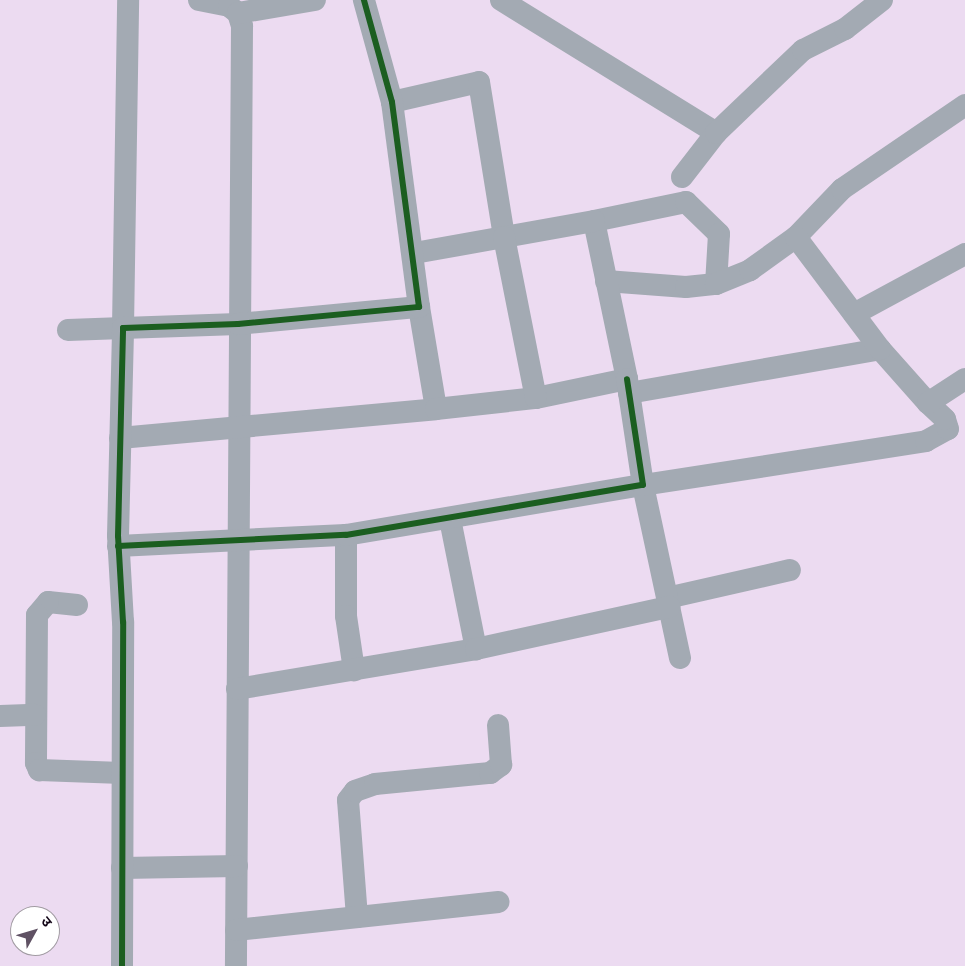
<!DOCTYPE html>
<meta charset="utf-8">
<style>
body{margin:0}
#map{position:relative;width:965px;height:966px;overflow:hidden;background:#ecdbf1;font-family:Figtree,"Noto Sans Devanagari",sans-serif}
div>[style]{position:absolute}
.street>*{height:22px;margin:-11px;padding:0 11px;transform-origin:11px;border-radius:11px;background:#a3aab3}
.cycleway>*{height:6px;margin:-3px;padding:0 3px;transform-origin:3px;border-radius:3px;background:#1b5e20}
span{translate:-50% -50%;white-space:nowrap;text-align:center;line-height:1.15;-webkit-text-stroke:4px #fff;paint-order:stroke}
.north{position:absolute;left:10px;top:906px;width:50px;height:50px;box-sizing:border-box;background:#fff;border:1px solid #a19ba2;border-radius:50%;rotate:51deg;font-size:14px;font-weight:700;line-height:20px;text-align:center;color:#130617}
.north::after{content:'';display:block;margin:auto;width:18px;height:22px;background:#5f5163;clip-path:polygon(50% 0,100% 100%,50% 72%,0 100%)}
</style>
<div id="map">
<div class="street">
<i style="left:199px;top:0;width:31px;rotate:11deg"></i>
<i style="left:229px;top:6px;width:11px;rotate:38deg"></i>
<i style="left:238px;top:13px;width:14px;rotate:73deg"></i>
<i style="left:242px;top:26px;width:940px;rotate:90.37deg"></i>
<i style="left:501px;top:0;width:253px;rotate:31.7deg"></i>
<i style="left:238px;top:13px;width:78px;rotate:-9.6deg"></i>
<i style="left:392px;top:102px;width:89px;rotate:-12.9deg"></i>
<i style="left:479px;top:82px;width:157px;rotate:80.8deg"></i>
<i style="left:504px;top:237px;width:91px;rotate:169.9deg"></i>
<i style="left:682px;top:177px;width:56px;rotate:-52.3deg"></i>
<i style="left:716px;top:133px;width:120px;rotate:-43.7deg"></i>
<i style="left:803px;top:50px;width:47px;rotate:-26.6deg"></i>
<i style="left:845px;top:29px;width:47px;rotate:-38.1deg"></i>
<i style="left:594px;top:221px;width:94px;rotate:-11.7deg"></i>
<i style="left:686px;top:202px;width:46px;rotate:44.1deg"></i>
<i style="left:719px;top:234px;width:50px;rotate:93.4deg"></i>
<i style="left:606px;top:281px;width:80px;rotate:4.3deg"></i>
<i style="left:686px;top:287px;width:30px;rotate:-6deg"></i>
<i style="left:716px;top:284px;width:37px;rotate:-22deg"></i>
<i style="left:750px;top:270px;width:57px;rotate:-35.7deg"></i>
<i style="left:796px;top:237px;width:66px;rotate:-46.2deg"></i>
<i style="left:842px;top:189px;width:149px;rotate:-34.3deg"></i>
<i style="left:419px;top:307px;width:103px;rotate:80.5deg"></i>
<i style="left:854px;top:314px;width:126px;rotate:-28.4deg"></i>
<i style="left:68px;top:330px;width:55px;rotate:-2.1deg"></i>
<i style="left:123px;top:328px;width:328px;rotate:-89.1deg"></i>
<i style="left:880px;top:349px;width:72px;rotate:48.4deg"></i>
<i style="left:629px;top:393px;width:255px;rotate:-9.9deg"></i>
<i style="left:880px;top:349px;width:140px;rotate:-126.9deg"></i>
<i style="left:120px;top:438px;width:317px;rotate:-5.2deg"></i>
<i style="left:436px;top:409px;width:101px;rotate:-6.3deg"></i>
<i style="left:536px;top:398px;width:93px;rotate:-11.8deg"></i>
<i style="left:627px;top:379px;width:161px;rotate:-101.8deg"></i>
<i style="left:594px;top:221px;width:91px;rotate:169.9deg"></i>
<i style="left:504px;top:237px;width:164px;rotate:78.8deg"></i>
<i style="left:450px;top:519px;width:133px;rotate:78.7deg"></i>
<i style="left:346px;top:535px;width:81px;rotate:90deg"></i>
<i style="left:346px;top:616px;width:55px;rotate:81.6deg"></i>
<i style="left:118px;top:546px;width:228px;rotate:-2.8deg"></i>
<i style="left:346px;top:535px;width:301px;rotate:-9.6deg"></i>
<i style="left:643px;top:485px;width:107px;rotate:-98.6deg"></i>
<i style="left:667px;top:598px;width:126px;rotate:-12.8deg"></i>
<i style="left:77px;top:605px;width:29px;rotate:-174deg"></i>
<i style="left:48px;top:602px;width:17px;rotate:130deg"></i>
<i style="left:37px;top:615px;width:148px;rotate:90.4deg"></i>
<i style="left:36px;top:763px;width:8px;rotate:67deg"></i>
<i style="left:39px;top:770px;width:83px;rotate:2.1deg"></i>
<i style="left:680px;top:658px;width:177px;rotate:-102.1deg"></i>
<i style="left:643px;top:485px;width:286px;rotate:-8.8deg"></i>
<i style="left:926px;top:441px;width:25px;rotate:-29deg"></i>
<i style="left:948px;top:429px;width:10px;rotate:-107deg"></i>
<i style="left:945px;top:419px;width:23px;rotate:-137deg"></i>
<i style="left:928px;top:403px;width:44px;rotate:-33deg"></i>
<i style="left:237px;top:689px;width:242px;rotate:-9.5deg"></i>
<i style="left:476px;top:649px;width:198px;rotate:-12.3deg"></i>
<i style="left:0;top:716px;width:35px;rotate:-2deg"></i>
<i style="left:122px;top:868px;width:115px;rotate:-1deg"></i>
<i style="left:357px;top:917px;width:117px;rotate:-94.4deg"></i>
<i style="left:348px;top:800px;width:11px;rotate:-52deg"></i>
<i style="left:355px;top:791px;width:21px;rotate:-19deg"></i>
<i style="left:375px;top:784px;width:116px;rotate:-5.5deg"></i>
<i style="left:490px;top:773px;width:14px;rotate:-36deg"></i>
<i style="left:501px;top:765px;width:40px;rotate:-94.3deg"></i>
<i style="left:236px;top:930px;width:264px;rotate:-6.1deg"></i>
<i style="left:122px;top:966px;width:344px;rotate:-89.8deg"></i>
<i style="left:123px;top:622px;width:86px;rotate:-93.3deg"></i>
<i style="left:118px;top:536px;width:208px;rotate:-88.6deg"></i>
<i style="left:123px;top:328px;width:115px;rotate:-2deg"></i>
<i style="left:238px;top:324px;width:182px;rotate:-5.4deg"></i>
<i style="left:419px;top:307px;width:207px;rotate:-97.5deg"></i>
<i style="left:392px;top:102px;width:106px;rotate:-105.4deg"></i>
</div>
<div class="cycleway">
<i style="left:118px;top:546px;width:228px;rotate:-2.8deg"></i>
<i style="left:346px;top:535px;width:301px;rotate:-9.6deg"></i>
<i style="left:643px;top:485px;width:107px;rotate:-98.6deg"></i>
<i style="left:122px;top:966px;width:344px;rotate:-89.8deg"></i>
<i style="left:123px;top:622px;width:86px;rotate:-93.3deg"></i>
<i style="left:118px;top:536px;width:208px;rotate:-88.6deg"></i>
<i style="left:123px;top:328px;width:115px;rotate:-2deg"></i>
<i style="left:238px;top:324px;width:182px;rotate:-5.4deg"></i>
<i style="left:419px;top:307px;width:207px;rotate:-97.5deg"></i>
<i style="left:392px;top:102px;width:106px;rotate:-105.4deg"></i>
</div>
<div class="north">उ</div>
</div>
